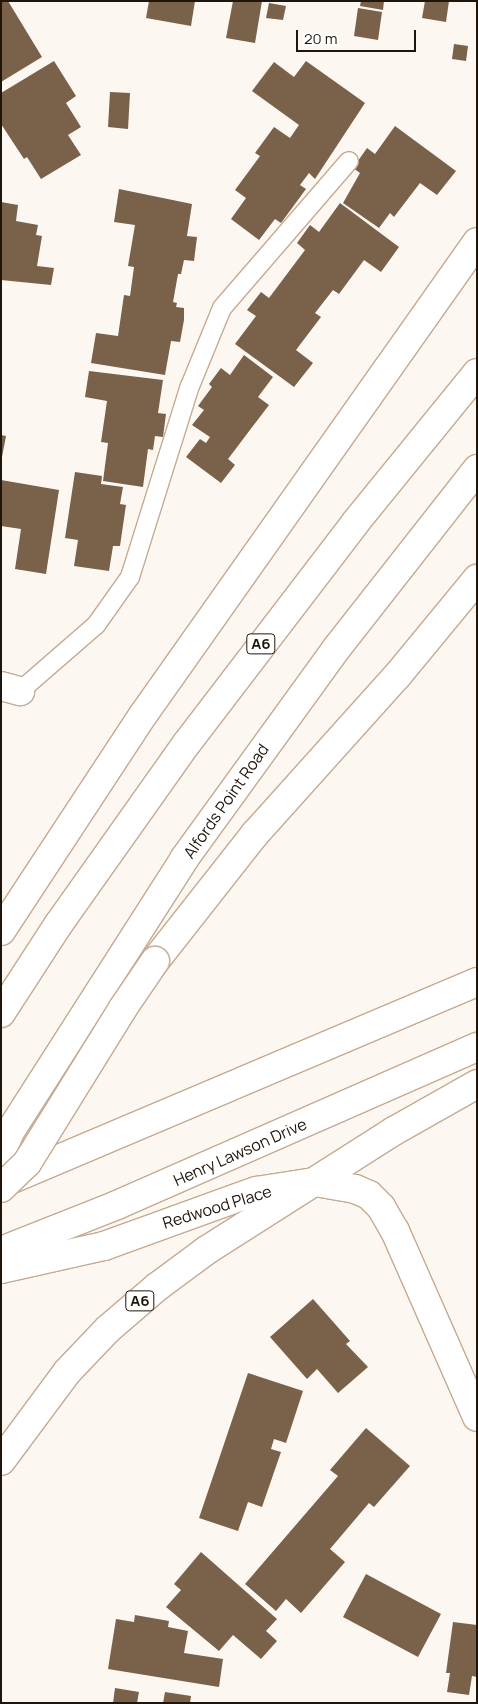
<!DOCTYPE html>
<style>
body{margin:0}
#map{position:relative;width:478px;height:1704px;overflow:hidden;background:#fdf7f2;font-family:Manrope,sans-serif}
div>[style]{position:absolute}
.building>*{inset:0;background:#7a6149}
.roads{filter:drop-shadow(1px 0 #c5aa91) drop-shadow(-1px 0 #c5aa91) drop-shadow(0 1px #c5aa91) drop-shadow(0 -1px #c5aa91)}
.lane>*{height:18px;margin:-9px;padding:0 9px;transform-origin:9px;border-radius:9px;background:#fff}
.street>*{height:28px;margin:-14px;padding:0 14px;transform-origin:14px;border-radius:14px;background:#fff}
.secondary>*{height:28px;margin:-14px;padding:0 14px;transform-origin:14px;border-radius:14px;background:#fff}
.highway>*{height:28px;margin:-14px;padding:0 14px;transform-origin:14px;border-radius:14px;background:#fff}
.bridges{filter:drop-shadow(1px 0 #c5aa91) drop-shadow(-1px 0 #c5aa91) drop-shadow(0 1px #c5aa91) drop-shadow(0 -1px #c5aa91)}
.highway-bridge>*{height:28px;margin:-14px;padding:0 14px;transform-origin:14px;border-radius:14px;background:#fff}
span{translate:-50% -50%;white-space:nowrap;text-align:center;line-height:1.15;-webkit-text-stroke:4.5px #fff;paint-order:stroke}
.shield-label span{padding:1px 4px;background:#fff;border:1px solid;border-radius:4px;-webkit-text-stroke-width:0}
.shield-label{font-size:15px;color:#1f150b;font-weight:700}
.street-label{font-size:16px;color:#1f150b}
.frame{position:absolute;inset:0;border:2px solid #1f150b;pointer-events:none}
.scale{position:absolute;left:296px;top:30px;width:120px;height:22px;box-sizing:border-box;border:2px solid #1f150b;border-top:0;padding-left:6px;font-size:15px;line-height:18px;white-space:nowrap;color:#1f150b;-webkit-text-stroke:4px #fff;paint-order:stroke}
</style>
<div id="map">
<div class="building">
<i style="clip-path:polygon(1px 1px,8px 1px,42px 57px,1px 82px)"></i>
<i style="clip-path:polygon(149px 1px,195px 1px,191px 26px,146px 18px)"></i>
<i style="clip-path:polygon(233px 1px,262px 1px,255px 43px,226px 38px)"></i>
<i style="clip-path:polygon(361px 1px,384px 1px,383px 10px,360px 6px)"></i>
<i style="clip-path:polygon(425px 1px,449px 1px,446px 22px,422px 18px)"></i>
<i style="clip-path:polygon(269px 3px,286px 6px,283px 20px,266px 18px)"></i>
<i style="clip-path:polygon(358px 8px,382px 12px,378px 40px,354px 36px)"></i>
<i style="clip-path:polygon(454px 44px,468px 46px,466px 61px,452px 59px)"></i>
<i style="clip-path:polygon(54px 61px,76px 96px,66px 103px,81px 127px,68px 135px,81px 155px,41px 179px,27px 157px,24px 159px,1px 124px,1px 93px)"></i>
<i style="clip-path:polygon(306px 61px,365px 103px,315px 179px,309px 173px,300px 185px,306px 189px,281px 223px,275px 219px,259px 240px,231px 219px,246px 198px,235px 190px,260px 156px,255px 153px,274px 127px,290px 138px,299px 125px,252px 91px,274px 62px,294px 77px)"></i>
<i style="clip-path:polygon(110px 92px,130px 93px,128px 129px,108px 127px)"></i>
<i style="clip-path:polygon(395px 126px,456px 171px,437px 195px,420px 183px,394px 217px,390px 213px,379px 228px,343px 203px,360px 173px,353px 168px,367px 148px,375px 154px)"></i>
<i style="clip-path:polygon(119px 189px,192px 204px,187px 236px,197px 237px,194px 261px,184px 260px,181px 274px,178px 274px,173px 302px,177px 303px,176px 307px,184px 308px,184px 320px,180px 342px,171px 341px,165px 375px,91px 363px,96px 333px,118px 336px,124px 295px,130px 296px,134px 267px,128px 266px,135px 225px,114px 222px)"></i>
<i style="clip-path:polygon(1px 202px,18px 205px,16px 221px,38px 225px,36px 235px,42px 236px,37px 266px,54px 268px,51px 285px,1px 280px)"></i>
<i style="clip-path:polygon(340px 203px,399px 247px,381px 272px,364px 260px,339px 294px,333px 290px,315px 313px,321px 317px,296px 350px,313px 363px,294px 387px,235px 344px,256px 316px,247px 310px,261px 292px,269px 298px,305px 250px,297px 243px,310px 225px,319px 232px)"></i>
<i style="clip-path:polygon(244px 355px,273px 377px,258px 397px,269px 405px,228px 459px,235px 465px,221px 483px,186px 457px,200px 439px,206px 443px,210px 437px,192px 425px,204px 410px,198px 406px,212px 387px,209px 384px,221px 368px,230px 375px)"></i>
<i style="clip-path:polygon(89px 371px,163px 380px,158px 413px,166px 414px,163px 437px,155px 436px,153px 450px,148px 449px,143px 487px,103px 481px,108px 443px,101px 442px,107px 401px,85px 397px)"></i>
<i style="clip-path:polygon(1px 435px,6px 436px,2px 457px,1px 457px)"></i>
<i style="clip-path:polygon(75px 472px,102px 476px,101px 484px,123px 487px,120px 504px,126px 505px,120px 546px,113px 546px,109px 571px,74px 566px,78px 540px,65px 538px)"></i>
<i style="clip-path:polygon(1px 480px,59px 490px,46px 574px,15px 569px,21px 529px,1px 526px)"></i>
<i style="clip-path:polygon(313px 1299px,350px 1341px,346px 1344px,368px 1367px,338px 1393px,317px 1369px,307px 1379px,270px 1337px)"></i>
<i style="clip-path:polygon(248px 1373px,303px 1391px,286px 1443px,274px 1439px,271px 1449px,281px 1452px,262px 1507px,248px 1502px,238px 1531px,199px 1518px)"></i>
<i style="clip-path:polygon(366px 1428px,410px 1466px,374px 1507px,369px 1503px,330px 1549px,345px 1562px,301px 1613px,286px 1599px,276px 1611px,245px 1584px,338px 1476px,330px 1470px)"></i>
<i style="clip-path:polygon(201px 1552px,277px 1619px,266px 1631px,277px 1641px,261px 1659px,233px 1635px,219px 1651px,166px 1607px,181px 1590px,174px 1584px)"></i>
<i style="clip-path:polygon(366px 1574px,441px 1614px,418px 1657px,343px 1617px)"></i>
<i style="clip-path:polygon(135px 1615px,169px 1621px,168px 1627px,188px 1631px,184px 1653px,223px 1659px,219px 1687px,108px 1669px,116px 1619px,134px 1622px)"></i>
<i style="clip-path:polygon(453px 1622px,477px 1625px,477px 1677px,472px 1676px,469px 1695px,447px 1692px,450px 1673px,446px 1673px)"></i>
<i style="clip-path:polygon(115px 1688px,139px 1692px,137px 1703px,113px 1703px)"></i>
<i style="clip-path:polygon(165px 1692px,191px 1696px,190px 1703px,163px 1703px)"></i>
</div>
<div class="roads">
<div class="lane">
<i style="left:20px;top:691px;width:101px;rotate:-41deg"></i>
<i style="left:96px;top:625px;width:59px;rotate:-54.7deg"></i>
<i style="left:130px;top:577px;width:200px;rotate:-72.6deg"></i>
<i style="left:190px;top:386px;width:84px;rotate:-67.7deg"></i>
<i style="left:222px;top:308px;width:194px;rotate:-49.2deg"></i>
</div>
<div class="street">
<i style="left:1px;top:686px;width:20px;rotate:15deg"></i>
<i style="left:1px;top:1269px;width:106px;rotate:-12.6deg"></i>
<i style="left:104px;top:1246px;width:162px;rotate:-19.9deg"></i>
<i style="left:256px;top:1191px;width:60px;rotate:-8.7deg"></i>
<i style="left:315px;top:1182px;width:41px;rotate:9.9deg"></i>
<i style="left:355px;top:1189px;width:15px;rotate:23deg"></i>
<i style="left:369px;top:1195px;width:17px;rotate:45deg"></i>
<i style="left:381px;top:1207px;width:28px;rotate:60deg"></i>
<i style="left:395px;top:1231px;width:203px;rotate:66.2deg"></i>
</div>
<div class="secondary">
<i style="left:7px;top:1181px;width:510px;rotate:-22.95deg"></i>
<i style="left:1px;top:1251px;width:125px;rotate:-21.6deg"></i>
<i style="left:117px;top:1205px;width:393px;rotate:-23.7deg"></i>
</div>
<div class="highway">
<i style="left:1px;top:931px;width:258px;rotate:-56.7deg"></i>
<i style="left:143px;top:715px;width:579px;rotate:-54.77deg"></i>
<i style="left:155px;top:961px;width:162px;rotate:-51.8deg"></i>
<i style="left:255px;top:834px;width:212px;rotate:-48.1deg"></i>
<i style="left:397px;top:676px;width:126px;rotate:-50.5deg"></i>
<i style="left:1px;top:1013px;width:105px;rotate:-57.1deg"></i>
<i style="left:58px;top:925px;width:223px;rotate:-54.7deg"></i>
<i style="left:187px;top:743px;width:277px;rotate:-52.6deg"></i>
<i style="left:355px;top:523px;width:193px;rotate:-50.9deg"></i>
<i style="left:1px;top:1152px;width:24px;rotate:-66deg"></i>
<i style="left:11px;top:1130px;width:322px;rotate:-57.4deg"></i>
<i style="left:184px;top:859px;width:259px;rotate:-54.1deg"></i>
<i style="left:336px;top:649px;width:229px;rotate:-51.9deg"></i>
<i style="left:1px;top:1461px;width:111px;rotate:-53.4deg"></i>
<i style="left:67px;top:1372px;width:59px;rotate:-46.4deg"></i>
<i style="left:108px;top:1329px;width:65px;rotate:-40.6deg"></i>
<i style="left:157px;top:1287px;width:62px;rotate:-36.5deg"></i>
<i style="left:207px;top:1250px;width:222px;rotate:-32.5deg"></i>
<i style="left:394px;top:1131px;width:95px;rotate:-29.5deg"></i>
</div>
</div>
<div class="bridges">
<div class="highway-bridge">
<i style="left:1px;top:1188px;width:36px;rotate:-44deg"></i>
<i style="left:27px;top:1163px;width:182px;rotate:-58.2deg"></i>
<i style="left:123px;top:1008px;width:57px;rotate:-55.8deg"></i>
</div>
</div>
<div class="shield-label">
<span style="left:261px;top:644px">A6</span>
<span style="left:140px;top:1301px">A6</span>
</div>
<div class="street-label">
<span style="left:226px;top:801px;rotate:-55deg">Alfords Point Road</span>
<span style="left:240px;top:1152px;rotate:-24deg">Henry Lawson Drive</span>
<span style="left:217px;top:1207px;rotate:-17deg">Redwood Place</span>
</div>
<div class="frame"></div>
<div class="scale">20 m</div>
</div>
